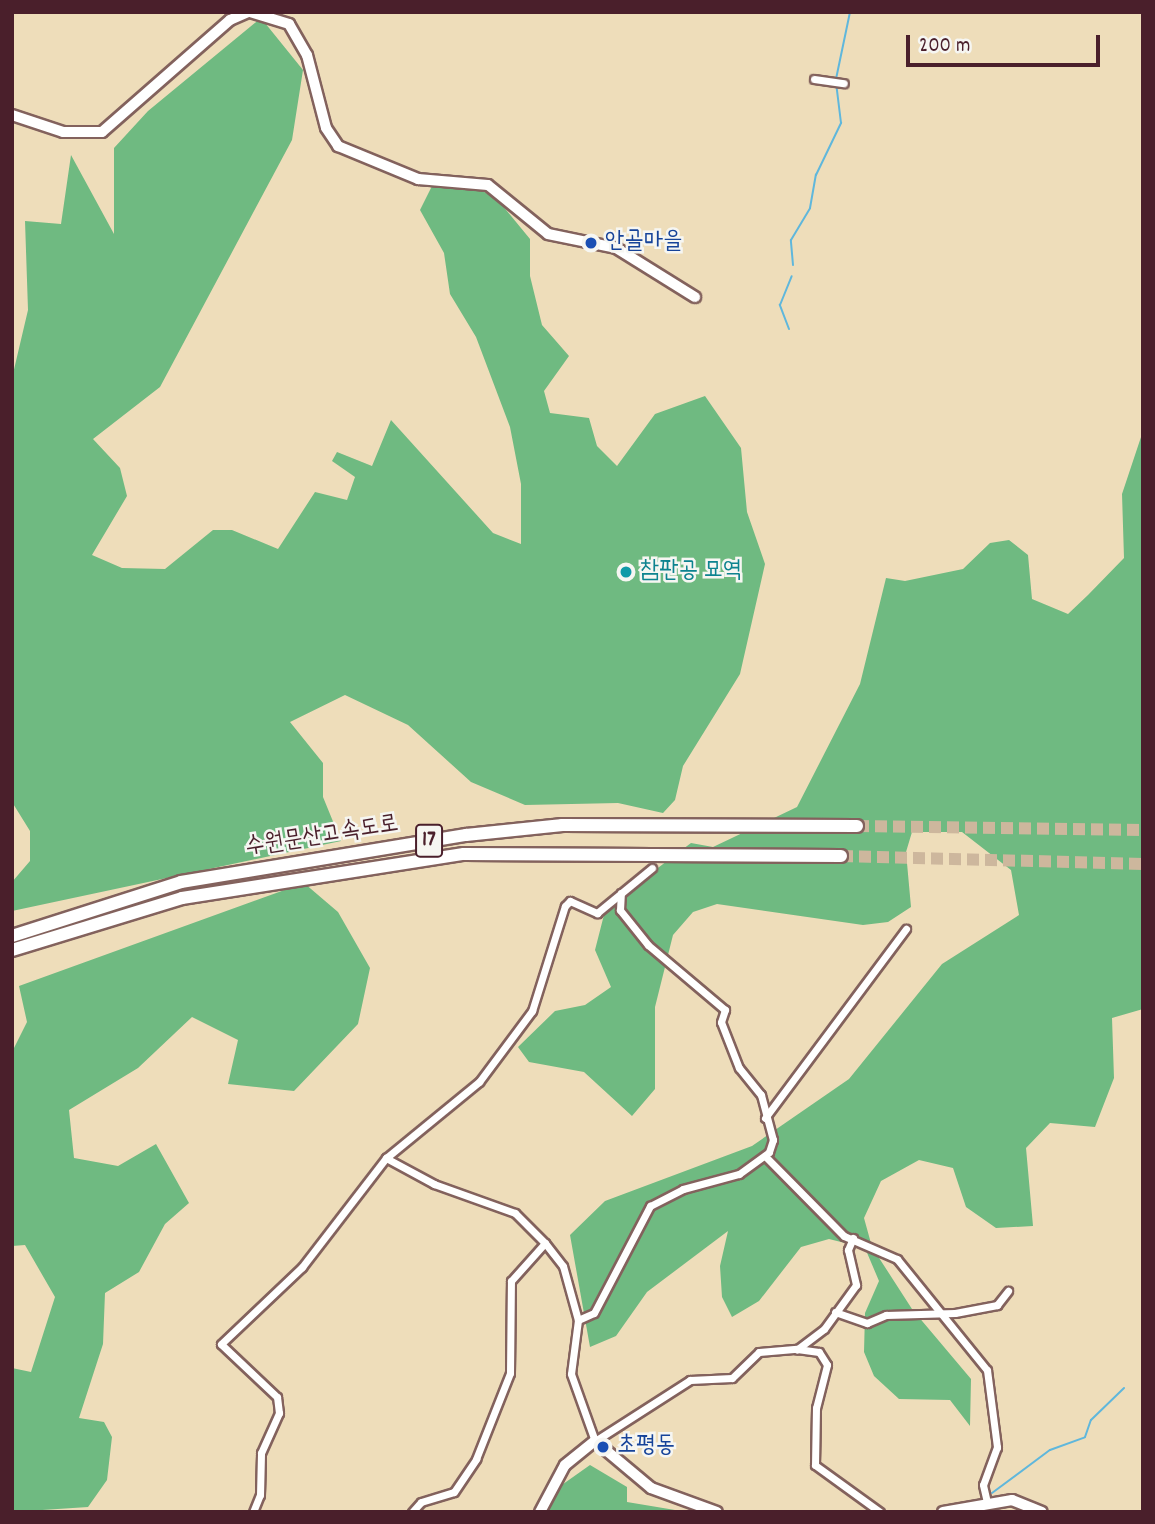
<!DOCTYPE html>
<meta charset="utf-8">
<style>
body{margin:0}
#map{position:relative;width:1155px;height:1524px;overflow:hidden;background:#eeddba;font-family:Dekko,"Poor Story",sans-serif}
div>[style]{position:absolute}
.forest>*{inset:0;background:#6fba81}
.stream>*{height:2px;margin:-1px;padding:0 1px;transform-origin:1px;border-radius:1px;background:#5fb7dc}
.highway-tunnel>*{height:12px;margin-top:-6px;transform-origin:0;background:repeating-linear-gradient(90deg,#cdb79d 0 12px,transparent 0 18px)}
.roads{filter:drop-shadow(2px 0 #83625d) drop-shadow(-2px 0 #83625d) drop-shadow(0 2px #83625d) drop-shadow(0 -2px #83625d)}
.street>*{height:7px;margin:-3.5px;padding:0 3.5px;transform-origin:3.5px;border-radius:3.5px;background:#fff}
.secondary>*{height:10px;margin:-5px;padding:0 5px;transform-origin:5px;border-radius:5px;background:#fff}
.highway>*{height:12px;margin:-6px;padding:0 6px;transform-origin:6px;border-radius:6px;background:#fff}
.dots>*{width:19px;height:19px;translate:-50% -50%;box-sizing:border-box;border:4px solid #f6f6f2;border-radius:50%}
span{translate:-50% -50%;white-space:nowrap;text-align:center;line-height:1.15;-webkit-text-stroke:5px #f6f6f2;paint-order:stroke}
.shield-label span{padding:2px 5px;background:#f6f6f2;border:2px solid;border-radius:5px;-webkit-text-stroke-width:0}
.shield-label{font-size:23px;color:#4a1f2b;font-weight:700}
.transit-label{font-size:24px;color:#164399}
.left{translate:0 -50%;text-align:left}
.culture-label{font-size:24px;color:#0d838f}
.street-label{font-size:24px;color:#4a1f2b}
.frame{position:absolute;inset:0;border:14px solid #4a1f2b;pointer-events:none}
.scale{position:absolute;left:906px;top:35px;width:194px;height:32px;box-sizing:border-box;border:4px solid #4a1f2b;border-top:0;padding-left:9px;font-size:21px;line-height:24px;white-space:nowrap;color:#4a1f2b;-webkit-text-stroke:5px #f6f6f2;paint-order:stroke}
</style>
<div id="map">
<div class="forest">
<i style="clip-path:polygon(261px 18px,303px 70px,292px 140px,160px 387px,93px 439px,120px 468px,127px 496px,92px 555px,122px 568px,165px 569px,213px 530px,232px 530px,278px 549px,315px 492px,347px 500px,355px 477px,332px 461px,337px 452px,372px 466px,391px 420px,493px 533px,521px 544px,521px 484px,510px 427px,476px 337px,450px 294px,444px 253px,420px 210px,432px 186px,469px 183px,498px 200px,530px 239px,530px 276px,542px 325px,569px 356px,544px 391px,550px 413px,589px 418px,597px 446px,617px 466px,655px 414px,705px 396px,741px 448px,747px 512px,765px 564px,740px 674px,683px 766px,675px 800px,663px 813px,618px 803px,525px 805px,471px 782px,408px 725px,345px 695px,290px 722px,323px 763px,323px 797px,341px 841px,12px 911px,12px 882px,30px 861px,30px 831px,12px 802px,12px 378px,28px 310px,25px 221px,61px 224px,71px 155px,114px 234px,114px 148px,148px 111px)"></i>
<i style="clip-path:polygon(1143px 431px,1143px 1009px,1112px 1018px,1114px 1078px,1095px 1127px,1050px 1123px,1026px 1148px,1033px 1226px,996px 1228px,966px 1207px,953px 1168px,919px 1160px,881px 1181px,864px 1218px,872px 1247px,912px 1309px,971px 1379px,970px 1426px,950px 1400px,899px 1399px,874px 1376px,864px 1352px,865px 1313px,879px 1281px,865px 1248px,829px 1239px,801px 1247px,759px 1301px,732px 1317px,722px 1297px,720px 1266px,728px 1231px,647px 1292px,616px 1336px,590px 1347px,570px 1235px,605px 1201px,752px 1146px,849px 1079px,942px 964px,1019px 915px,1011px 870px,962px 832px,912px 832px,906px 852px,911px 907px,888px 922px,863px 925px,717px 904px,693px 912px,673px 935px,655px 1007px,655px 1089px,632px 1116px,584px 1072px,529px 1062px,518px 1047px,555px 1011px,585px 1005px,611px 987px,595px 950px,606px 907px,691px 843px,713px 847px,797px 807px,860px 684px,886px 578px,905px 581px,963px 569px,990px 543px,1009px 540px,1028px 555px,1032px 599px,1068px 614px,1088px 595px,1124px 558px,1122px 494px)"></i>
<i style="clip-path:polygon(304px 883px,338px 912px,370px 968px,358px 1024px,294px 1091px,228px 1084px,238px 1040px,192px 1017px,138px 1068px,69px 1110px,74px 1158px,118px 1166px,156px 1144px,189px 1203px,165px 1224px,139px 1272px,105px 1293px,103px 1344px,79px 1418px,104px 1422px,112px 1437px,107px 1480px,88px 1507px,12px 1512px,12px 1368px,31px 1372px,55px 1297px,25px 1245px,12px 1246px,12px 1052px,27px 1022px,19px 986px)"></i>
<i style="clip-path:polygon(590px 1465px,627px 1487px,627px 1502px,687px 1512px,544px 1512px,549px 1494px)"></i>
</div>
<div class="stream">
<i style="left:836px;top:79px;width:68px;rotate:-78.2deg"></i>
<i style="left:793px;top:265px;width:25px;rotate:-95deg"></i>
<i style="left:791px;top:240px;width:37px;rotate:-59deg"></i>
<i style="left:810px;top:208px;width:34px;rotate:-80deg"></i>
<i style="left:816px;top:175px;width:58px;rotate:-64.3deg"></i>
<i style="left:841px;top:123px;width:38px;rotate:-97deg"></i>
<i style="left:789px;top:329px;width:26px;rotate:-111deg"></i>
<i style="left:780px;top:305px;width:31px;rotate:-68deg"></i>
<i style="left:992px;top:1493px;width:72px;rotate:-36.6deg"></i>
<i style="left:1050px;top:1450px;width:37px;rotate:-20deg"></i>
<i style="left:1085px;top:1437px;width:18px;rotate:-71deg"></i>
<i style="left:1091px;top:1420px;width:46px;rotate:-44.1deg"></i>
</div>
<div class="highway-tunnel">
<i style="left:857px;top:826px;width:286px;rotate:0.8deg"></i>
<i style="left:841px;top:856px;width:302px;rotate:1.5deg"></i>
</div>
<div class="roads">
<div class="street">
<i style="left:814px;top:79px;width:30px;rotate:8deg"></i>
<i style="left:765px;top:1118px;width:236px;rotate:-53.3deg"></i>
<i style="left:765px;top:1156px;width:112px;rotate:45.4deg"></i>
<i style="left:844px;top:1236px;width:58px;rotate:23.5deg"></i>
<i style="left:897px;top:1259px;width:143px;rotate:51deg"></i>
<i style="left:987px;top:1370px;width:78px;rotate:82.6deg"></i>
<i style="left:997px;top:1447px;width:40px;rotate:110.2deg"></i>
<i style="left:983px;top:1485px;width:18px;rotate:77deg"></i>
<i style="left:386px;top:1158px;width:55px;rotate:28.4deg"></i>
<i style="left:434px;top:1184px;width:86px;rotate:19.7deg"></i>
<i style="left:515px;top:1213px;width:42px;rotate:45deg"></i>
<i style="left:853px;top:1238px;width:13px;rotate:113deg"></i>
<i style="left:848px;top:1250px;width:36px;rotate:77deg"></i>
<i style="left:856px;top:1285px;width:54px;rotate:126deg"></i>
<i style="left:824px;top:1329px;width:34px;rotate:143deg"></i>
<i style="left:797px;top:1349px;width:22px;rotate:8deg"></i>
<i style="left:819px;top:1352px;width:15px;rotate:58deg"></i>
<i style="left:827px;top:1365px;width:44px;rotate:104.3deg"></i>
<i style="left:816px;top:1408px;width:57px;rotate:91deg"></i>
<i style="left:815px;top:1465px;width:80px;rotate:35.9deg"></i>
<i style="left:835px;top:1312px;width:34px;rotate:19deg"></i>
<i style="left:867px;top:1323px;width:21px;rotate:-23deg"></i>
<i style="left:886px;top:1315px;width:69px;rotate:-1.7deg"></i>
<i style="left:955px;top:1313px;width:43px;rotate:-10.8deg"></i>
<i style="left:997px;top:1305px;width:18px;rotate:-52deg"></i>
<i style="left:578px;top:1320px;width:17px;rotate:-24deg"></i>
<i style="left:594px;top:1313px;width:121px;rotate:-62.4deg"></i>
<i style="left:650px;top:1206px;width:37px;rotate:-27deg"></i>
<i style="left:683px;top:1189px;width:58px;rotate:-15deg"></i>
<i style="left:739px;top:1174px;width:37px;rotate:-36deg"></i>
<i style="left:769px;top:1152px;width:13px;rotate:-72deg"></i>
<i style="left:773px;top:1140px;width:47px;rotate:-104.9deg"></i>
<i style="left:761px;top:1095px;width:35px;rotate:-129deg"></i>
<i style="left:739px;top:1068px;width:49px;rotate:-111.4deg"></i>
<i style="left:721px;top:1022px;width:13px;rotate:-72deg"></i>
<i style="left:725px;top:1010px;width:101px;rotate:-139.8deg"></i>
<i style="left:648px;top:945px;width:45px;rotate:-128.7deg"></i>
<i style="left:620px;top:910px;width:17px;rotate:-87deg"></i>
<i style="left:253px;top:1512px;width:18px;rotate:-68deg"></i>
<i style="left:260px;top:1495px;width:42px;rotate:-88.6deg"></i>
<i style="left:261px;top:1453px;width:44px;rotate:-65.8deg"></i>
<i style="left:279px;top:1413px;width:16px;rotate:-97deg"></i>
<i style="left:277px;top:1397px;width:77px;rotate:-136.6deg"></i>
<i style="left:221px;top:1344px;width:112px;rotate:-43.5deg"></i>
<i style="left:302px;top:1267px;width:138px;rotate:-52.4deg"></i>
<i style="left:386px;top:1158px;width:120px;rotate:-39.3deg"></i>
<i style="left:479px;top:1082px;width:89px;rotate:-53.3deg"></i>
<i style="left:532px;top:1011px;width:110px;rotate:-72.6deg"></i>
<i style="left:565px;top:906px;width:7px;rotate:-45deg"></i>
<i style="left:570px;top:901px;width:30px;rotate:24deg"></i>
<i style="left:597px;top:913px;width:71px;rotate:-39.3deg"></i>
<i style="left:412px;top:1512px;width:13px;rotate:-48deg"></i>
<i style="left:421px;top:1502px;width:34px;rotate:-17deg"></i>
<i style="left:454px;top:1492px;width:40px;rotate:-56deg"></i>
<i style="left:476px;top:1459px;width:92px;rotate:-68.4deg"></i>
<i style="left:510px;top:1373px;width:92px;rotate:-89.4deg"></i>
<i style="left:511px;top:1281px;width:51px;rotate:-48.2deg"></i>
<i style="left:545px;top:1243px;width:29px;rotate:52deg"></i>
<i style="left:563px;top:1266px;width:56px;rotate:74.5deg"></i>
<i style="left:578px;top:1320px;width:54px;rotate:97.4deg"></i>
<i style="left:571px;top:1374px;width:71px;rotate:70.3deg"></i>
<i style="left:595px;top:1441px;width:113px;rotate:-32.7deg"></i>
<i style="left:690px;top:1380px;width:42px;rotate:-2.7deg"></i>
<i style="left:732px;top:1378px;width:37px;rotate:-44deg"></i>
<i style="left:759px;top:1352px;width:38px;rotate:-5deg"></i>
</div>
<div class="secondary">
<i style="left:250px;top:12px;width:41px;rotate:17.1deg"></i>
<i style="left:289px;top:24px;width:36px;rotate:60deg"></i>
<i style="left:307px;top:55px;width:75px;rotate:75.4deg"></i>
<i style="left:326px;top:128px;width:22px;rotate:56deg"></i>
<i style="left:338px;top:146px;width:87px;rotate:22.4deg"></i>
<i style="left:418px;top:179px;width:70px;rotate:4.9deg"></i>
<i style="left:488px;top:185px;width:77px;rotate:39.2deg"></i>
<i style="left:548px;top:234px;width:69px;rotate:11.6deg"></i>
<i style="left:616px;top:248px;width:93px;rotate:31.8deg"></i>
<i style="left:12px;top:115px;width:54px;rotate:18.4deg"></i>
<i style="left:63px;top:132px;width:39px"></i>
<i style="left:102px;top:132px;width:170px;rotate:-41.2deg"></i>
<i style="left:230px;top:20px;width:20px;rotate:-24deg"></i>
<i style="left:540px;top:1512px;width:53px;rotate:-62deg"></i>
<i style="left:565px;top:1465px;width:38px;rotate:-39deg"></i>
<i style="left:595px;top:1441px;width:73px;rotate:40deg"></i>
<i style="left:651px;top:1488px;width:70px;rotate:20deg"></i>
<i style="left:943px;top:1512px;width:70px;rotate:-9.9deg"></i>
<i style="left:1012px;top:1500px;width:32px;rotate:22deg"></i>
</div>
<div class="highway">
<i style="left:12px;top:936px;width:177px;rotate:-17.7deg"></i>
<i style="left:181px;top:882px;width:289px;rotate:-9.4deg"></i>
<i style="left:466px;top:835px;width:97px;rotate:-5.9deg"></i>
<i style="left:562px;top:825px;width:295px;rotate:0.2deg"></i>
<i style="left:12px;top:950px;width:178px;rotate:-17deg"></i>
<i style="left:182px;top:898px;width:285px;rotate:-8.9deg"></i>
<i style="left:464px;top:854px;width:377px;rotate:0.3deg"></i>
</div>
</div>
<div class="dots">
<i style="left:591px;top:243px;background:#1a4fb4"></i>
<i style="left:626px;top:572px;background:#0f9aa8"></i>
<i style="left:603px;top:1447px;background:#1a4fb4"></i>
</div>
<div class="shield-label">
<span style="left:429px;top:841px">17</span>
</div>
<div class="transit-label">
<span class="left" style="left:605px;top:243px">안골마을</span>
<span class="left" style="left:617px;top:1447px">초평동</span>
</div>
<div class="culture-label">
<span class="left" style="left:640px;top:572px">참판공 묘역</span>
</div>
<div class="street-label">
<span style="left:322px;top:837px;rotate:-9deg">수원문산고속도로</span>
</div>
<div class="frame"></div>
<div class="scale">200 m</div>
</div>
